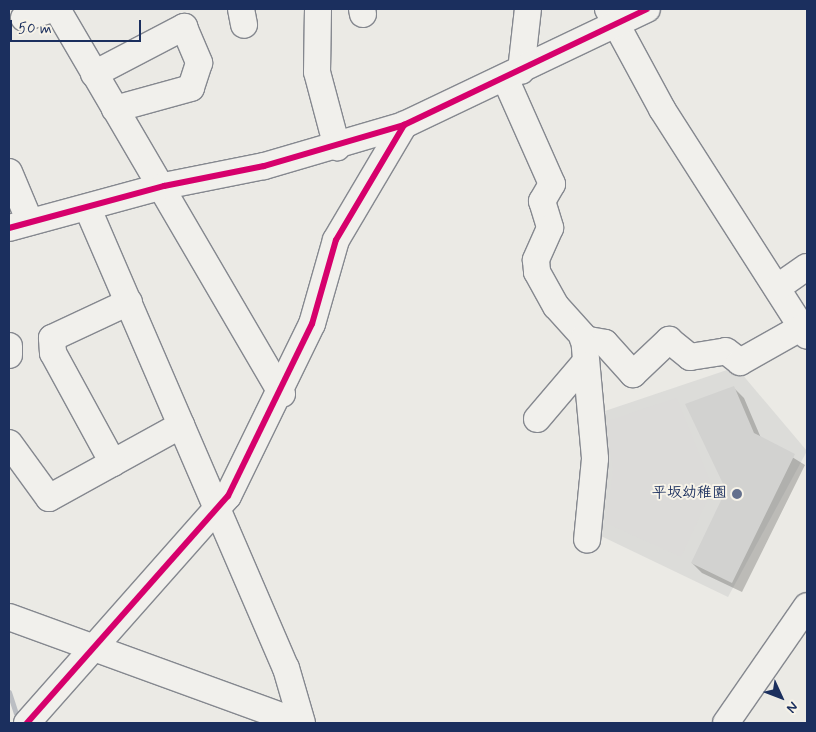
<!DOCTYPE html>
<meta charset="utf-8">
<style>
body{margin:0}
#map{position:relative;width:816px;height:732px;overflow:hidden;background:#ebeae5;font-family:Mynerve,"Klee One",sans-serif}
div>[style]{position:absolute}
.built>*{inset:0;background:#dcdcd9}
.green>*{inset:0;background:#dcdbd9}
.shadow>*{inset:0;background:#0003}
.stream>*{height:5px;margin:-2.5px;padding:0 2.5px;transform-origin:2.5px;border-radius:2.5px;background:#bbbec3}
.building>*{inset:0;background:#d2d2d0}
.roads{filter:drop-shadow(1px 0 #85888f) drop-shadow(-1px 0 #85888f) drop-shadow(0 1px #85888f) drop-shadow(0 -1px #85888f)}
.minor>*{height:26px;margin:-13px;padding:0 13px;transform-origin:13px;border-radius:13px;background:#f1f0ec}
.cycleway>*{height:6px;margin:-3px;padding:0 3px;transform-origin:3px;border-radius:3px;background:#d6006c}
.dots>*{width:14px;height:14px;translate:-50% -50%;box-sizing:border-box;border:2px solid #f7f3e8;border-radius:50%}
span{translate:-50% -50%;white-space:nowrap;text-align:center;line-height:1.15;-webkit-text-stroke:4px #f7f3e8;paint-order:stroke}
.poi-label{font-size:15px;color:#1b2f5e;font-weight:700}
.right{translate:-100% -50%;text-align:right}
.frame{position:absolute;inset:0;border:10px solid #1b2f5e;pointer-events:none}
.north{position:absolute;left:756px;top:672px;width:50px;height:50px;-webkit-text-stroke:4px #f7f3e8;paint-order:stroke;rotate:133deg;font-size:14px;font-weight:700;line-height:20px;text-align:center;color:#1b2f5e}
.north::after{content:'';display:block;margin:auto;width:18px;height:22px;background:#1b2f5e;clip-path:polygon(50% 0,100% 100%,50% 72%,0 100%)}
.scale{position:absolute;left:10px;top:20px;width:131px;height:22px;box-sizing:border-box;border:2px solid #1b2f5e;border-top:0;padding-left:6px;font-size:15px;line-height:18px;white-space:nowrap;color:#1b2f5e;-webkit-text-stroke:4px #f7f3e8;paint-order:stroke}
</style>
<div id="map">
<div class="built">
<i style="clip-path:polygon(736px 367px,807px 451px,728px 597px,601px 536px,596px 414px)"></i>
</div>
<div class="green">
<i style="clip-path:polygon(677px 398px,713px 488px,681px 557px,606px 523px,613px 470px,606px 421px)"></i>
</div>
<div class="shadow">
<i style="clip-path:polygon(734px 388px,744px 398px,761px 438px,805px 465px,742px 592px,702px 573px,692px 563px,728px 490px)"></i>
</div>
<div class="stream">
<i style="left:9px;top:692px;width:22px;rotate:72deg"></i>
</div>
<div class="building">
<i style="clip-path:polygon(734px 386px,754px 433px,795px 454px,732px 583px,691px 563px,726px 490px,685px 404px)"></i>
</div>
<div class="roads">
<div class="minor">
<i style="left:57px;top:9px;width:446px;rotate:59.7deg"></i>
<i style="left:241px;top:9px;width:16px;rotate:79deg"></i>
<i style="left:318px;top:9px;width:63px;rotate:90.9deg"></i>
<i style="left:317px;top:72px;width:78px;rotate:75.1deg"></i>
<i style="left:362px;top:9px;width:5px;rotate:79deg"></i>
<i style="left:608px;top:9px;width:114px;rotate:61.6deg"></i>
<i style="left:662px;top:109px;width:269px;rotate:57.4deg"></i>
<i style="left:24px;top:18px;width:29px;rotate:-18deg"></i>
<i style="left:521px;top:71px;width:62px;rotate:-83.6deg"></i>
<i style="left:94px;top:74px;width:102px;rotate:-27.6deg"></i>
<i style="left:184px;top:27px;width:39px;rotate:67deg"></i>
<i style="left:199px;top:63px;width:26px;rotate:108deg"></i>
<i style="left:191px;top:88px;width:79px;rotate:164.6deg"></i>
<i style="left:505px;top:78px;width:116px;rotate:66.1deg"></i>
<i style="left:552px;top:184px;width:20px;rotate:120deg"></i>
<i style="left:542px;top:201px;width:28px;rotate:73deg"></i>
<i style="left:550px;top:228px;width:35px;rotate:114deg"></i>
<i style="left:536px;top:260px;width:12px;rotate:85deg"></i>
<i style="left:537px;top:272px;width:39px;rotate:61deg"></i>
<i style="left:556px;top:306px;width:42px;rotate:47.9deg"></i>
<i style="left:584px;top:337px;width:122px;rotate:84.8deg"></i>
<i style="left:595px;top:459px;width:81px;rotate:95.6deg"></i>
<i style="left:9px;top:172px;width:54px;rotate:67.2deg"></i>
<i style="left:88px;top:209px;width:500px;rotate:66.7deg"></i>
<i style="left:286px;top:668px;width:57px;rotate:73.8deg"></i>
<i style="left:9px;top:228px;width:161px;rotate:-15.2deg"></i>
<i style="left:164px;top:186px;width:102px;rotate:-11.3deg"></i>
<i style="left:264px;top:166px;width:146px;rotate:-16.3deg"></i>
<i style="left:404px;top:125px;width:269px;rotate:-25.5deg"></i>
<i style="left:778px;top:287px;width:35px;rotate:-35deg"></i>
<i style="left:583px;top:339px;width:22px;rotate:10deg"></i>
<i style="left:605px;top:343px;width:42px;rotate:47.9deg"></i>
<i style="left:633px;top:374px;width:50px;rotate:-43.4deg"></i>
<i style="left:669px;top:340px;width:27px;rotate:39deg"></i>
<i style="left:690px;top:357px;width:36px;rotate:-9deg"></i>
<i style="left:726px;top:351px;width:18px;rotate:38deg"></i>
<i style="left:740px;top:362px;width:71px;rotate:-29.4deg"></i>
<i style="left:9px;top:346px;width:9px;rotate:90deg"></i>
<i style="left:537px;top:419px;width:71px;rotate:-49.6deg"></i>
<i style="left:9px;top:443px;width:68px;rotate:54deg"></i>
<i style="left:49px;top:498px;width:151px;rotate:-28.9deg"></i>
<i style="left:113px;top:463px;width:125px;rotate:-118.6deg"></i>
<i style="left:53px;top:353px;width:15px;rotate:-94deg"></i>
<i style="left:52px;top:338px;width:85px;rotate:-25.1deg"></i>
<i style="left:9px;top:617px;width:310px;rotate:20deg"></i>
<i style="left:27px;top:723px;width:303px;rotate:-48.5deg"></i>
<i style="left:228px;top:496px;width:191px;rotate:-64deg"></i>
<i style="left:312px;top:324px;width:87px;rotate:-74.1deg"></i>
<i style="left:336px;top:240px;width:134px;rotate:-59.4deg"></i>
<i style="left:726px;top:723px;width:142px;rotate:-55.3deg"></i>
</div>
</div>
<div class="cycleway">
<i style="left:9px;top:228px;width:161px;rotate:-15.2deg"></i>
<i style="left:164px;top:186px;width:102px;rotate:-11.3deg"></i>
<i style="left:264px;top:166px;width:146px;rotate:-16.3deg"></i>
<i style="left:404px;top:125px;width:269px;rotate:-25.5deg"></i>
<i style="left:27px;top:723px;width:303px;rotate:-48.5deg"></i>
<i style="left:228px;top:496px;width:191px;rotate:-64deg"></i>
<i style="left:312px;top:324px;width:87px;rotate:-74.1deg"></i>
<i style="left:336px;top:240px;width:134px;rotate:-59.4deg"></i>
</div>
<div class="dots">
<i style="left:737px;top:494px;background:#64708d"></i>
</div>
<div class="poi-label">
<span class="right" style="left:727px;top:494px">平坂幼稚園</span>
</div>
<div class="frame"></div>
<div class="north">N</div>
<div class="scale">50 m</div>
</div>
